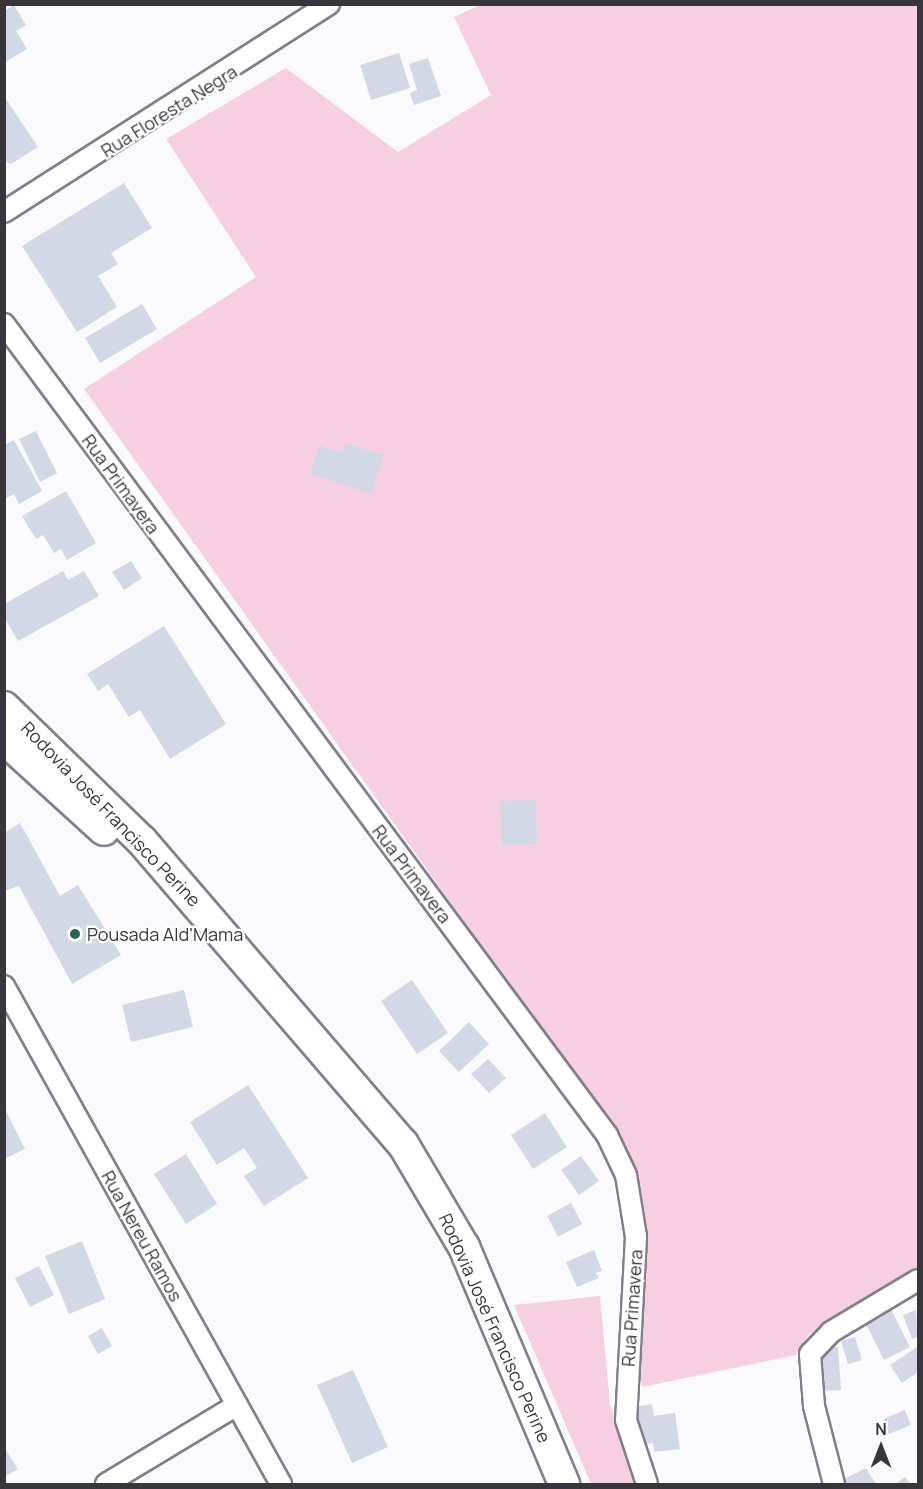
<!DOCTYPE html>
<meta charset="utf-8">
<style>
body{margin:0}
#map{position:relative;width:923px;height:1489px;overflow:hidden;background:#fafafd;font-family:Manrope,sans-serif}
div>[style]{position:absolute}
.green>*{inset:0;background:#f7cfe2}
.building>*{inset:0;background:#d3d8e7}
.roads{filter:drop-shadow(2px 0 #827e8d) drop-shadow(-2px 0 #827e8d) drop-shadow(0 2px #827e8d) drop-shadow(0 -2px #827e8d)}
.minor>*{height:20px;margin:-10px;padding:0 10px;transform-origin:10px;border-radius:10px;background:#fff}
.primary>*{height:30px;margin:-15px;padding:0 15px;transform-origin:15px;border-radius:15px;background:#fff}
.dots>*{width:16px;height:16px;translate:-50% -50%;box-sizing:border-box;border:3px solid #fff;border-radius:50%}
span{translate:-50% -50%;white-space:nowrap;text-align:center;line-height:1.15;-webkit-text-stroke:4.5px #fff;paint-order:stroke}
.street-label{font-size:18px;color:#38363c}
.poi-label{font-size:18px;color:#38363c}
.left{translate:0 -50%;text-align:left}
.frame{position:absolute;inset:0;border:6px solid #38363c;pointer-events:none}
.north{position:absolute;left:851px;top:1417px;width:60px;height:60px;-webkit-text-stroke:4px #fff;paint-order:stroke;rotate:0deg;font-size:16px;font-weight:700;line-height:24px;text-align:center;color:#38363c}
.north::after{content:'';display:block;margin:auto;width:21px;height:27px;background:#38363c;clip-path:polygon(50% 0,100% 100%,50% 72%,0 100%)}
</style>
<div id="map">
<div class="green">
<i style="clip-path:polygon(480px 5px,918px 5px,918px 1269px,808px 1335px,796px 1355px,642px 1387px,612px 1129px,84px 389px,256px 277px,166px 139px,286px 68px,398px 152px,491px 95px,454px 17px)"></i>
<i style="clip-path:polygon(600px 1296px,610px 1404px,635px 1484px,591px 1484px,514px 1305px)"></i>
</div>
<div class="building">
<i style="clip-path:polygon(14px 5px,26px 25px,16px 31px,27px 49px,4px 63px,4px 11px)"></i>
<i style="clip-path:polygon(399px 53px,410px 88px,371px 100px,360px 65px)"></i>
<i style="clip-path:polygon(428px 58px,441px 96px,414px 105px,410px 93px,417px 90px,409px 64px)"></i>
<i style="clip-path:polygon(4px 96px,38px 147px,11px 164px,4px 161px)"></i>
<i style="clip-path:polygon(124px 183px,152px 228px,111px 253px,118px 264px,98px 276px,117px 307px,77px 332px,22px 246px)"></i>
<i style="clip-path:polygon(142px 304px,157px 329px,100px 363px,85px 338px)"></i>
<i style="clip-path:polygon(36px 431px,57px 473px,40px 482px,19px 439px)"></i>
<i style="clip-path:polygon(14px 440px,42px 491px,19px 504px,14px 494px,4px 499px,4px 445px)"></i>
<i style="clip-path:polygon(346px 443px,384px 455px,371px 494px,310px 474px,319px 445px,342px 453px)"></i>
<i style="clip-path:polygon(66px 491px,96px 543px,67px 560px,61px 549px,54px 553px,43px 535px,36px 539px,22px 516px)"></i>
<i style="clip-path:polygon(131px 561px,142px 578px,124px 590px,112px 572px)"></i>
<i style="clip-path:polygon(63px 571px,68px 580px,84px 571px,99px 596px,18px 641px,4px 617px,4px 604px)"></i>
<i style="clip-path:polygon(164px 626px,226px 724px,170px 759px,140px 710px,129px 717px,108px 684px,98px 691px,87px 674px)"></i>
<i style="clip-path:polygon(536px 800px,537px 844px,502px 845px,500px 801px)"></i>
<i style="clip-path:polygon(20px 823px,60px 896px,78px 885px,121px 955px,72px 984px,19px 886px,4px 891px,4px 833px)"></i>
<i style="clip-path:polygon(412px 980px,448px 1033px,417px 1054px,381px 1001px)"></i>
<i style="clip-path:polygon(184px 990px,193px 1027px,131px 1042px,122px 1005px)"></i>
<i style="clip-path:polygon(469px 1022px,489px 1044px,459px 1072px,439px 1051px)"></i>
<i style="clip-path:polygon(488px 1059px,506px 1078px,489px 1093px,471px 1074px)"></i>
<i style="clip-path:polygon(248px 1085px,308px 1178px,264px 1206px,244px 1176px,257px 1168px,244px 1148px,217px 1165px,190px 1122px)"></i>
<i style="clip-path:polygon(4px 1107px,25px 1149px,4px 1159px)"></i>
<i style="clip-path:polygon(545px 1113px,567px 1147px,533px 1169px,511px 1135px)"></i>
<i style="clip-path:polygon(186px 1154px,217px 1204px,186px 1224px,154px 1174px)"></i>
<i style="clip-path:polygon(581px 1156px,599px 1181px,579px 1195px,561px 1170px)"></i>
<i style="clip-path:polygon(571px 1203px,582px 1224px,558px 1237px,547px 1216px)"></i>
<i style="clip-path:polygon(82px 1241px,105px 1299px,69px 1314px,45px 1256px)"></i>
<i style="clip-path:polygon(594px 1250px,602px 1271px,596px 1273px,599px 1278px,577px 1287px,566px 1262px)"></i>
<i style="clip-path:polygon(39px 1266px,54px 1295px,30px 1307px,15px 1278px)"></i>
<i style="clip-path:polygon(890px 1307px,910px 1347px,884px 1360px,864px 1320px)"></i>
<i style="clip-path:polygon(916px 1310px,918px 1337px,912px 1339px,903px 1315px)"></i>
<i style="clip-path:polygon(102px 1328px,112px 1346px,98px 1354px,88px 1336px)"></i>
<i style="clip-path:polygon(855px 1337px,862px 1360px,848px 1364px,841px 1341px)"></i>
<i style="clip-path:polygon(838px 1347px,841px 1390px,820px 1391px,818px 1348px)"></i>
<i style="clip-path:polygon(917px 1347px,918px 1372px,902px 1383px,890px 1365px)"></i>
<i style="clip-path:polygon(353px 1370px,388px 1447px,352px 1463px,317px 1385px)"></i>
<i style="clip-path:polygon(652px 1404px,654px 1416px,675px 1413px,680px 1449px,654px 1452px,653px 1443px,638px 1445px,633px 1407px)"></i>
<i style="clip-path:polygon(905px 1410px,911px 1425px,889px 1434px,883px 1419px)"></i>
<i style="clip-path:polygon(4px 1447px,18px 1469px,4px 1477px)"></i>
<i style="clip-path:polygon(866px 1468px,876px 1484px,835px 1484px)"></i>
<i style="clip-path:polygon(905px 1477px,911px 1484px,895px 1484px)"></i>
</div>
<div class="roads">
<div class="minor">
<i style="left:4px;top:212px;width:386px;rotate:-32.6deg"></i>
<i style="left:4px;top:324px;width:1011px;rotate:53.37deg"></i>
<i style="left:607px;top:1135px;width:44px;rotate:64.6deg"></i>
<i style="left:626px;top:1175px;width:63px;rotate:80.8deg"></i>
<i style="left:636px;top:1237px;width:183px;rotate:93.1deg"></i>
<i style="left:626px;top:1420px;width:67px;rotate:71.8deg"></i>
<i style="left:4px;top:986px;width:570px;rotate:60.92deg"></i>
<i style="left:106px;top:1484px;width:153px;rotate:-31.1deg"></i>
<i style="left:834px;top:1484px;width:81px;rotate:-104.4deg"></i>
<i style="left:814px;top:1406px;width:52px;rotate:-94.4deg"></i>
<i style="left:810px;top:1354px;width:30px;rotate:-46deg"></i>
<i style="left:831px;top:1332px;width:101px;rotate:-30.9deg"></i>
</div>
<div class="primary">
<i style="left:4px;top:707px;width:192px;rotate:44.2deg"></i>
<i style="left:142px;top:841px;width:400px;rotate:49.3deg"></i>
<i style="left:403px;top:1144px;width:120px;rotate:59.4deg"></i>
<i style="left:464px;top:1247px;width:257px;rotate:67.1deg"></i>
<i style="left:4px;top:739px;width:135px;rotate:42.3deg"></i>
</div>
</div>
<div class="dots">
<i style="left:75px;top:934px;background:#276551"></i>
</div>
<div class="street-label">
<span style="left:169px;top:111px;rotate:-32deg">Rua Floresta Negra</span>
<span style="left:121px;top:484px;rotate:54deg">Rua Primavera</span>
<span style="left:111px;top:814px;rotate:46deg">Rodovia José Francisco Perine</span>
<span style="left:412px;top:874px;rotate:53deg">Rua Primavera</span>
<span style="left:142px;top:1236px;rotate:61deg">Rua Nereu Ramos</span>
<span style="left:632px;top:1308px;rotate:-86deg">Rua Primavera</span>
<span style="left:495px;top:1328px;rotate:66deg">Rodovia José Francisco Perine</span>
</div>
<div class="poi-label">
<span class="left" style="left:87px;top:934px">Pousada Ald'Mama</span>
</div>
<div class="frame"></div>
<div class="north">N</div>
</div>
